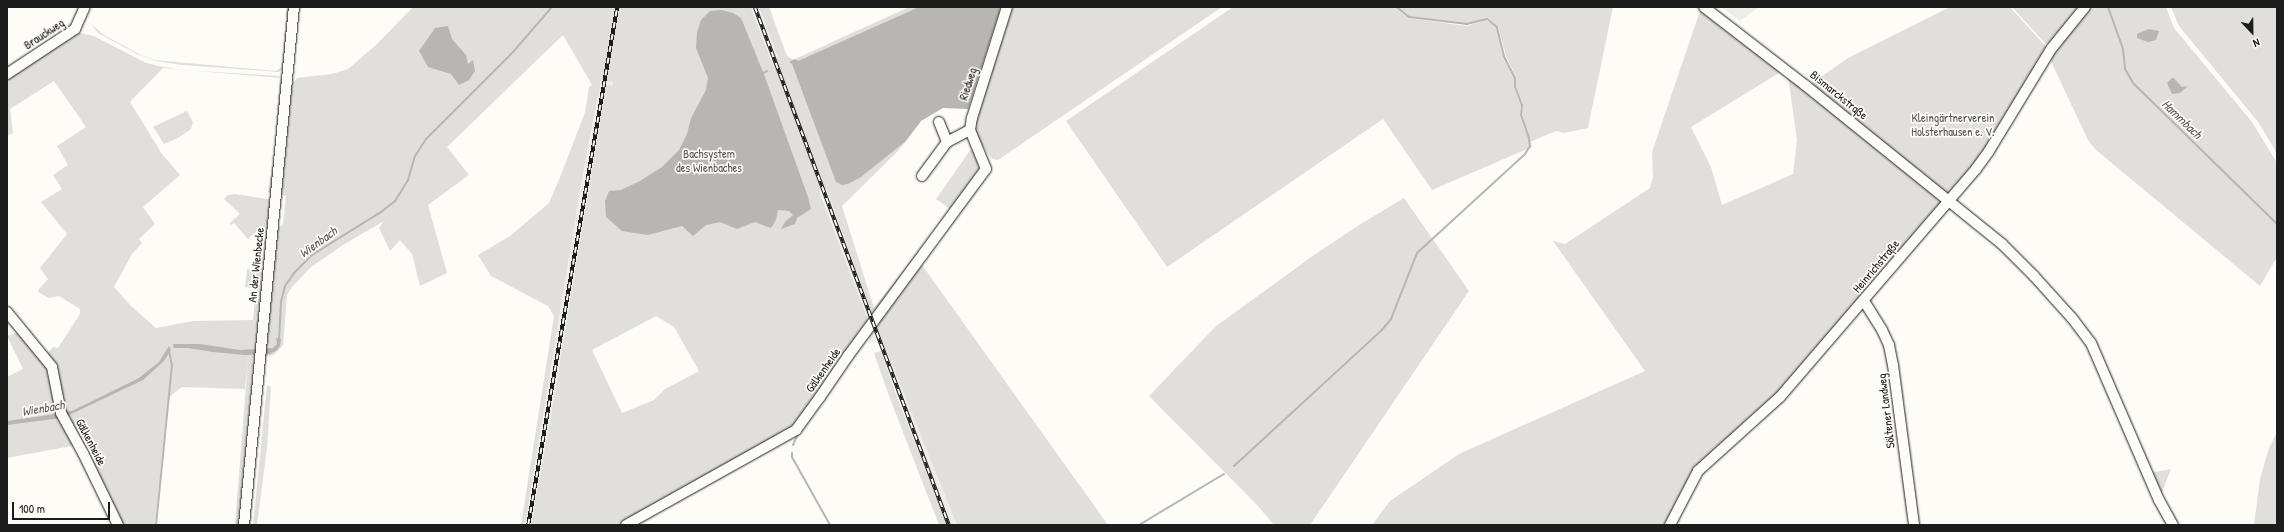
<!DOCTYPE html>
<meta charset="utf-8">
<style>
body{margin:0}
#map{position:relative;width:2284px;height:532px;overflow:hidden;background:#fdfcf7;font-family:"Patrick Hand",sans-serif}
div>[style]{position:absolute}
[style*='--x']{left:calc(var(--x)*1px);top:calc(var(--y)*1px);width:calc(var(--w)*1px);rotate:calc(var(--a)*1deg)}
.built>*{inset:0;background:#eeede9}
.green>*{inset:0;background:#e0dfdb}
.water>*{inset:0;background:#b7b6b2}
.stream>*{height:2px;margin:-1px;padding:0 1px;transform-origin:1px;border-radius:1px;background:#b7b6b2}
.roads{filter:drop-shadow(0 0 1px #1c1c1c) drop-shadow(0 0 1px #1c1c1c)}
.minor>*{height:10px;margin:-5px;padding:0 5px;transform-origin:5px;border-radius:5px;background:#fdfcf7}
.rail>*{height:3.5px;margin-top:-1.75px;transform-origin:0;background:repeating-linear-gradient(90deg,#fdfcf7 0 6px,#1c1c1c 0 12px);box-sizing:border-box;border-block:1px solid #1c1c1c}
span{translate:-50% -50%;white-space:nowrap;text-align:center;line-height:1.15;-webkit-text-stroke:3.5px #fdfcf7;paint-order:stroke}
.street-label{font-size:12px;color:#1c1c1c}
.park-label{font-size:12px;color:#575655}
.water-label{font-size:13px;color:#5a5a58;font-style:italic}
.frame{position:absolute;inset:0;border:8px solid #1c1c1c;pointer-events:none}
.north{position:absolute;left:2232px;top:12px;width:40px;height:40px;-webkit-text-stroke:3px #fdfcf7;paint-order:stroke;rotate:158deg;font-size:11px;font-weight:700;line-height:16px;text-align:center;color:#1c1c1c}
.north::after{content:'';display:block;margin:auto;width:14px;height:18px;background:#1c1c1c;clip-path:polygon(50% 0,100% 100%,50% 72%,0 100%)}
.scale{position:absolute;left:12px;top:502px;width:98px;height:18px;box-sizing:border-box;border:2px solid #1c1c1c;border-top:0;padding-left:5px;font-size:12px;line-height:14px;white-space:nowrap;color:#1c1c1c;-webkit-text-stroke:3px #fdfcf7;paint-order:stroke}
</style>
<div id="map">
<div class="built">
<i style="clip-path:polygon(752px 7px,759px 7px,873px 317px,957px 525px,947px 525px,877px 340px,870px 342px,867px 335px,872px 330px)"></i>
<i style="clip-path:polygon(1721px 7px,1759px 7px,1740px 21px)"></i>
<i style="clip-path:polygon(601px 74px,613px 76px,612px 86px,606px 85px,552px 409px,531px 525px,525px 525px,580px 190px,595px 116px)"></i>
</div>
<div class="green">
<i style="clip-path:polygon(287px 7px,290px 7px,283px 70px,279px 72px,182px 65px,155px 61px,137px 54px,98px 33px,91px 24px,104px 35px,141px 55px,154px 60px,276px 71px,282px 67px)"></i>
<i style="clip-path:polygon(evenodd,413px 7px,751px 7px,771px 60px,778px 58px,759px 7px,769px 7px,787px 56px,796px 61px,795px 59px,909px 7px,919px 7px,799px 61px,943px 105px,913px 126px,899px 146px,906px 141px,898px 151px,842px 206px,874px 308px,926px 242px,873px 317px,826px 188px,819px 190px,869px 322px,794px 429px,620px 525px,531px 525px,552px 409px,606px 85px,612px 86px,613px 82px,601px 80px,580px 190px,525px 525px,521px 525px,554px 316px,548px 306px,491px 276px,478px 255px,510px 236px,549px 203px,561px 175px,585px 112px,589px 87px,592px 85px,563px 35px,447px 147px,469px 175px,428px 205px,447px 273px,420px 286px,412px 254px,400px 240px,390px 251px,379px 228px,384px 221px,343px 245px,311px 267px,292px 287px,287px 295px,283px 345px,274px 355px,255px 358px,241px 525px,235px 525px,248px 360px,245px 389px,182px 387px,168px 398px,155px 525px,121px 525px,82px 444px,7px 458px,7px 377px,23px 369px,7px 336px,19px 332px,47px 354px,53px 347px,58px 348px,80px 314px,80px 309px,59px 296px,49px 298px,38px 292px,39px 289px,48px 279px,40px 268px,67px 234px,41px 202px,62px 189px,53px 175px,68px 165px,57px 146px,86px 127px,54px 81px,10px 109px,13px 133px,7px 136px,7px 78px,76px 32px,94px 36px,146px 63px,159px 66px,183px 70px,278px 76px,280px 78px,282px 81px,273px 190px,268px 193px,274px 157px,280px 78px,163px 68px,130px 102px,162px 154px,180px 175px,143px 207px,155px 224px,139px 239px,142px 243px,132px 254px,114px 287px,131px 306px,156px 328px,193px 321px,253px 320px,256px 289px,245px 287px,247px 269px,258px 270px,262px 227px,248px 239px,234px 223px,231px 225px,230px 223px,240px 214px,224px 199px,228px 195px,235px 194px,267px 199px,270px 202px,278px 229px,283px 224px,286px 196px,282px 194px,280px 197px,292px 81px,293px 84px,297px 78px,332px 74px,348px 69px,376px 45px,413px 7px,656px 316px,674px 327px,699px 371px,665px 389px,654px 400px,622px 413px,592px 350px,656px 316px)"></i>
<i style="clip-path:polygon(1013px 7px,1222px 7px,998px 160px,992px 159px,975px 135px,976px 121px)"></i>
<i style="clip-path:polygon(1233px 7px,1394px 7px,1408px 18px,1467px 26px,1486px 20px,1496px 27px,1503px 56px,1515px 77px,1514px 87px,1521px 104px,1520px 115px,1532px 147px,1432px 190px,1383px 119px,1167px 267px,1066px 121px)"></i>
<i style="clip-path:polygon(1397px 7px,1613px 7px,1588px 128px,1564px 133px,1556px 131px,1530px 142px,1522px 115px,1523px 104px,1516px 87px,1516px 77px,1506px 56px,1498px 27px,1487px 18px,1468px 24px,1410px 17px)"></i>
<i style="clip-path:polygon(1950px 7px,2010px 7px,2048px 49px,1999px 132px,1945px 201px,1778px 393px,1695px 472px,1667px 525px,1372px 525px,1390px 501px,1459px 454px,1645px 371px,1553px 241px,1565px 244px,1650px 188px,1653px 177px,1652px 152px,1701px 8px,1782px 71px,1691px 127px,1711px 167px,1722px 205px,1793px 174px,1797px 140px,1788px 76px,1805px 88px,1848px 58px)"></i>
<i style="clip-path:polygon(2012px 7px,2166px 7px,2174px 28px,2252px 122px,2277px 163px,2277px 257px,2260px 286px,2096px 150px,2088px 140px,2048px 55px,2053px 48px,2047px 42px,2046px 44px)"></i>
<i style="clip-path:polygon(2171px 7px,2277px 7px,2277px 154px,2259px 123px,2179px 26px)"></i>
<i style="clip-path:polygon(187px 111px,193px 122px,191px 129px,178px 138px,164px 144px,153px 127px)"></i>
<i style="clip-path:polygon(971px 149px,979px 161px,979px 169px,950px 209px,936px 199px)"></i>
<i style="clip-path:polygon(1404px 198px,1469px 291px,1310px 525px,1274px 525px,1258px 506px,1149px 396px,1215px 327px,1314px 255px,1359px 225px)"></i>
<i style="clip-path:polygon(922px 265px,1108px 525px,957px 525px,876px 325px)"></i>
<i style="clip-path:polygon(881px 351px,896px 394px,947px 525px,939px 525px,889px 396px,874px 353px)"></i>
<i style="clip-path:polygon(264px 364px,250px 525px,248px 525px)"></i>
<i style="clip-path:polygon(267px 385px,271px 387px,267px 448px,257px 525px,253px 525px)"></i>
<i style="clip-path:polygon(2277px 432px,2277px 525px,2254px 525px,2260px 479px,2269px 448px)"></i>
<i style="clip-path:polygon(2171px 469px,2161px 495px,2179px 525px,2175px 525px,2164px 506px,2150px 473px)"></i>
</div>
<div class="water">
<i style="clip-path:polygon(919px 7px,999px 7px,1000px 10px,968px 109px,943px 108px,921px 121px,906px 141px,861px 177px,848px 184px,842px 185px,836px 182px,792px 64px,789px 62px,795px 59px,798px 61px)"></i>
<i style="clip-path:polygon(721px 10px,733px 13px,741px 18px,765px 77px,808px 197px,811px 209px,797px 218px,795px 224px,781px 229px,785px 222px,793px 215px,789px 211px,778px 210px,776px 220px,771px 228px,755px 222px,737px 229px,720px 222px,706px 225px,693px 236px,682px 226px,648px 235px,622px 231px,606px 217px,605px 201px,609px 191px,621px 190px,640px 181px,662px 167px,679px 150px,687px 134px,691px 118px,706px 90px,708px 78px,696px 48px,697px 32px,701px 20px,710px 11px)"></i>
<i style="clip-path:polygon(448px 26px,452px 39px,466px 55px,468px 64px,473px 60px,475px 71px,469px 80px,459px 85px,451px 74px,428px 67px,419px 51px,435px 28px)"></i>
<i style="clip-path:polygon(2149px 29px,2159px 31px,2156px 40px,2148px 42px,2137px 38px,2137px 34px)"></i>
<i style="clip-path:polygon(2173px 77px,2182px 87px,2188px 86px,2180px 93px,2172px 94px,2167px 83px)"></i>
<i style="clip-path:polygon(276px 338px,281px 339px,280px 346px,277px 350px,270px 354px,245px 355px,213px 352px,188px 348px,174px 348px,173px 344px,200px 344px,240px 350px,273px 348px,277px 344px)"></i>
<i style="clip-path:polygon(169px 346px,171px 350px,164px 361px,143px 380px,65px 417px,64px 412px,72px 411px,139px 378px,159px 362px)"></i>
<i style="clip-path:polygon(56px 414px,59px 414px,61px 418px,7px 425px,7px 421px)"></i>
</div>
<div class="stream">
<i style="--x:2108;--y:7;--w:45;--a:70.3"></i>
<i style="--x:2123;--y:49;--w:20;--a:84"></i>
<i style="--x:2125;--y:69;--w:16;--a:60"></i>
<i style="--x:2133;--y:83;--w:202;--a:44.4"></i>
<i style="--x:762;--y:74;--w:6;--a:-31"></i>
<i style="--x:279;--y:340;--w:38;--a:-87"></i>
<i style="--x:281;--y:302;--w:16;--a:-76"></i>
<i style="--x:285;--y:286;--w:16;--a:-55"></i>
<i style="--x:294;--y:273;--w:25;--a:-45"></i>
<i style="--x:312;--y:255;--w:81;--a:-31.9"></i>
<i style="--x:381;--y:212;--w:18;--a:-38"></i>
<i style="--x:395;--y:201;--w:25;--a:-58"></i>
<i style="--x:408;--y:180;--w:25;--a:-74"></i>
<i style="--x:415;--y:156;--w:20;--a:-57"></i>
<i style="--x:426;--y:139;--w:123;--a:-45"></i>
<i style="--x:513;--y:52;--w:60;--a:-49.1"></i>
<i style="--x:793;--y:445;--w:12;--a:-66"></i>
<i style="--x:792;--y:453;--w:4;--a:90"></i>
<i style="--x:792;--y:457;--w:78;--a:60.8"></i>
<i style="--x:1234;--y:466;--w:200;--a:-42.6"></i>
<i style="--x:1381;--y:331;--w:16;--a:-50"></i>
<i style="--x:1391;--y:319;--w:71;--a:-68.5"></i>
<i style="--x:1417;--y:253;--w:147;--a:-42.5"></i>
<i style="--x:1525;--y:154;--w:9;--a:-58"></i>
<i style="--x:1530;--y:146;--w:8;--a:-97"></i>
<i style="--x:1529;--y:138;--w:24;--a:-109"></i>
<i style="--x:1521;--y:115;--w:10;--a:-84"></i>
<i style="--x:1522;--y:105;--w:19;--a:-111"></i>
<i style="--x:1515;--y:87;--w:9;--a:-90"></i>
<i style="--x:1515;--y:78;--w:25;--a:-117"></i>
<i style="--x:1504;--y:56;--w:30;--a:-104"></i>
<i style="--x:1497;--y:27;--w:13;--a:-141"></i>
<i style="--x:1487;--y:19;--w:21;--a:166"></i>
<i style="--x:1467;--y:24;--w:58;--a:-173.1"></i>
<i style="--x:1409;--y:17;--w:16;--a:-142"></i>
<i style="--x:156;--y:525;--w:160;--a:-84.3"></i>
<i style="--x:172;--y:366;--w:16;--a:-101"></i>
<i style="--x:1139;--y:525;--w:99;--a:-31"></i>
</div>
<div class="roads">
<div class="minor">
<i style="--x:1704;--y:7;--w:128;--a:37.7"></i>
<i style="--x:1805;--y:85;--w:253;--a:38.9"></i>
<i style="--x:2002;--y:244;--w:45;--a:45"></i>
<i style="--x:2034;--y:276;--w:57;--a:47.9"></i>
<i style="--x:2072;--y:318;--w:31;--a:53"></i>
<i style="--x:2091;--y:343;--w:171;--a:66.6"></i>
<i style="--x:2159;--y:500;--w:29;--a:61"></i>
<i style="--x:7;--y:74;--w:82;--a:-33.5"></i>
<i style="--x:75;--y:29;--w:24;--a:-66"></i>
<i style="--x:939;--y:122;--w:22;--a:68"></i>
<i style="--x:922;--y:176;--w:42;--a:-53.7"></i>
<i style="--x:947;--y:142;--w:26;--a:-28"></i>
<i style="--x:1864;--y:301;--w:34;--a:58"></i>
<i style="--x:1882;--y:330;--w:17;--a:65"></i>
<i style="--x:1889;--y:345;--w:20;--a:79"></i>
<i style="--x:1893;--y:365;--w:161;--a:82.5"></i>
<i style="--x:7;--y:312;--w:71;--a:50.7"></i>
<i style="--x:52;--y:367;--w:47;--a:78.9"></i>
<i style="--x:61;--y:413;--w:46;--a:61.2"></i>
<i style="--x:83;--y:453;--w:80;--a:64.1"></i>
<i style="--x:244;--y:525;--w:520;--a:-84.49"></i>
<i style="--x:626;--y:525;--w:195;--a:-29.2"></i>
<i style="--x:796;--y:430;--w:41;--a:-54"></i>
<i style="--x:820;--y:397;--w:50;--a:-55.7"></i>
<i style="--x:848;--y:356;--w:232;--a:-53.6"></i>
<i style="--x:986;--y:169;--w:42;--a:-112.3"></i>
<i style="--x:970;--y:130;--w:12;--a:-81"></i>
<i style="--x:972;--y:118;--w:116;--a:-72.5"></i>
<i style="--x:1670;--y:525;--w:61;--a:-62.6"></i>
<i style="--x:1698;--y:471;--w:110;--a:-42.1"></i>
<i style="--x:1780;--y:397;--w:301;--a:-49.3"></i>
<i style="--x:1976;--y:169;--w:22;--a:-54"></i>
<i style="--x:1989;--y:151;--w:119;--a:-58.7"></i>
<i style="--x:2051;--y:49;--w:54;--a:-51"></i>
</div>
</div>
<div class="rail">
<i style="--x:755;--y:7;--w:553;--a:69.47"></i>
<i style="--x:528;--y:525;--w:526;--a:-80.25"></i>
</div>
<div class="street-label">
<span style="left:44px;top:34px;rotate:-33deg">Brauckweg</span>
<span style="left:968px;top:84px;rotate:-72deg">Riedweg</span>
<span style="left:1839px;top:95px;rotate:39deg">Bismarckstraße</span>
<span style="left:256px;top:265px;rotate:-84deg">An der Wienbecke</span>
<span style="left:1876px;top:266px;rotate:-50deg">Heinrichstraße</span>
<span style="left:823px;top:370px;rotate:-55deg">Gälkenheide</span>
<span style="left:1886px;top:411px;rotate:-97deg">Söltener Landweg</span>
<span style="left:91px;top:442px;rotate:62deg">Gälkenheide</span>
</div>
<div class="park-label">
<span style="left:1953px;top:125px">Kleingärtnerverein<br>Holsterhausen e. V.</span>
<span style="left:709px;top:161px">Bachsystem<br>des Wienbaches</span>
</div>
<div class="water-label">
<span style="left:2182px;top:119px;rotate:44deg">Hammbach</span>
<span style="left:318px;top:242px;rotate:-36deg">Wienbach</span>
<span style="left:43px;top:408px;rotate:-10deg">Wienbach</span>
</div>
<div class="frame"></div>
<div class="north">N</div>
<div class="scale">100 m</div>
</div>
